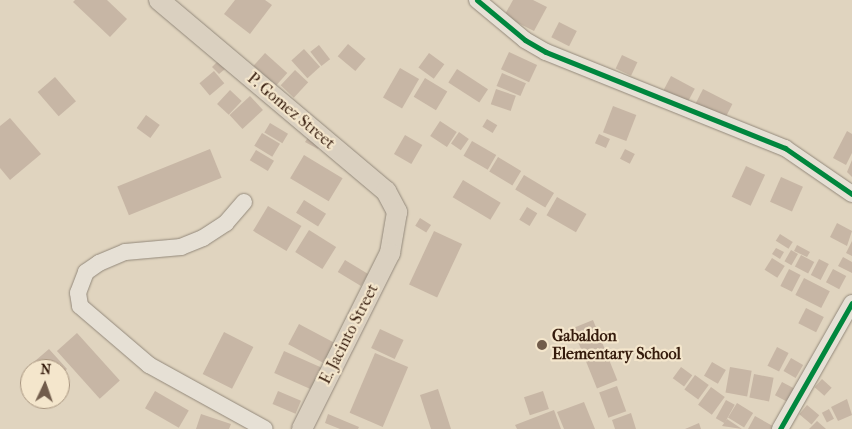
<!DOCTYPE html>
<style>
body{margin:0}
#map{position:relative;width:852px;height:429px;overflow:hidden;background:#e0d4bf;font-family:"IM FELL French Canon",serif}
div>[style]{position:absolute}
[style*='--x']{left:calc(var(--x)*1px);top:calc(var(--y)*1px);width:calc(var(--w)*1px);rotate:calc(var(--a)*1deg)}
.building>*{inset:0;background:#c7b6a5;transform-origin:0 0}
.roads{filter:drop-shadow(0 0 1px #93897b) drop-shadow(0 0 1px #93897b)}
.minor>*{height:16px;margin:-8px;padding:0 8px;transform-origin:8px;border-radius:8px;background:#e6e0d5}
.major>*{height:20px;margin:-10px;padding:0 10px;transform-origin:10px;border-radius:10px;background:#dad0c0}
.cycleway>*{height:5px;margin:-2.5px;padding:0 2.5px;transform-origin:2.5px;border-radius:2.5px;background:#00873e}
.dots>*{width:14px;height:14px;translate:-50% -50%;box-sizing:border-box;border:2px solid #f4e6cc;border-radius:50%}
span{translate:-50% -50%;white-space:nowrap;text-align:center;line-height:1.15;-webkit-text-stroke:4.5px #f4e6cc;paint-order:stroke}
.street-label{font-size:16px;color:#351b0c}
.poi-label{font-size:16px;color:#351b0c;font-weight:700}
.left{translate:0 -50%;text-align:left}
.north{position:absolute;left:20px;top:359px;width:50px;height:50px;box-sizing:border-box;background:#f4e6cc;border:1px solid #a8957f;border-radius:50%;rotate:3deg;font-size:14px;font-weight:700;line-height:20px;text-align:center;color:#351b0c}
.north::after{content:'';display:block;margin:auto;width:18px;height:22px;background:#715c4b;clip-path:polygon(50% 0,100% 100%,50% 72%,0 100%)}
</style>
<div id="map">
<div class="building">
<i style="clip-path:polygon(75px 0,107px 0,127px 19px,110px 37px,73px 2px)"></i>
<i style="clip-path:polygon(235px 0,265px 0,272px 5px,250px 34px,224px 14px)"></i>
<i style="clip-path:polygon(513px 0,533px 0,547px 7px,534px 31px,504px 16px)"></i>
<i style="left:559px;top:22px;width:20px;height:17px;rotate:27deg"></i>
<i style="left:348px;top:44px;width:23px;height:16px;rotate:40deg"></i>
<i style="left:319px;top:45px;width:18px;height:11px;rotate:52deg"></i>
<i style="left:304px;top:49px;width:24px;height:17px;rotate:48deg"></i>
<i style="left:509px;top:52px;width:31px;height:19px;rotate:25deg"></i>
<i style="left:265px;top:53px;width:30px;height:17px;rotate:42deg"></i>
<i style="left:429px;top:53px;width:19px;height:18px;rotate:36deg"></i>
<i style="left:622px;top:55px;width:17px;height:15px;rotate:25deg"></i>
<i style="clip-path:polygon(218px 61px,225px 69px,219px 74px,212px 67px)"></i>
<i style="left:400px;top:68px;width:22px;height:34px;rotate:30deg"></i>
<i style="left:457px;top:69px;width:37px;height:16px;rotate:33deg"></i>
<i style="left:295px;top:70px;width:18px;height:21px;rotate:43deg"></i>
<i style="left:214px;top:71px;width:16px;height:19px;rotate:50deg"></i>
<i style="left:502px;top:73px;width:26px;height:14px;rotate:23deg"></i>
<i style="left:671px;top:76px;width:27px;height:16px;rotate:28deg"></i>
<i style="left:55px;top:77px;width:32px;height:23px;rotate:49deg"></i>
<i style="left:425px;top:78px;width:26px;height:22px;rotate:31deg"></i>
<i style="left:496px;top:89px;width:21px;height:16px;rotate:19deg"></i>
<i style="left:703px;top:89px;width:33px;height:19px;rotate:27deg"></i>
<i style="left:230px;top:90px;width:16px;height:19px;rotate:43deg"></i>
<i style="left:250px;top:96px;width:19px;height:28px;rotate:47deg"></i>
<i style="left:613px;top:106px;width:25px;height:28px;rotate:21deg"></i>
<i style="left:146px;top:115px;width:17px;height:16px;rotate:36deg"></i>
<i style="clip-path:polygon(10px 118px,41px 154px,10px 180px,0 168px,0 126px)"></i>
<i style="left:487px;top:119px;width:12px;height:9px;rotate:31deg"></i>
<i style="left:440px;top:121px;width:20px;height:18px;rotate:33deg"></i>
<i style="left:270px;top:123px;width:21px;height:11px;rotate:31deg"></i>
<i style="clip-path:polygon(847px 131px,852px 134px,852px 153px,846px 165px,833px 158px)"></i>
<i style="left:459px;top:132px;width:12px;height:14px;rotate:35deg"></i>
<i style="left:262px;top:133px;width:21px;height:15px;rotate:31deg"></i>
<i style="left:599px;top:134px;width:12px;height:10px;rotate:24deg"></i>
<i style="left:405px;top:135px;width:20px;height:22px;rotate:30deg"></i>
<i style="clip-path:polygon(309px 136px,321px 144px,318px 149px,305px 142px)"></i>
<i style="left:472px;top:141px;width:28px;height:17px;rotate:30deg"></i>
<i style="left:210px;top:149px;width:31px;height:100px;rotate:68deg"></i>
<i style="left:625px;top:149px;width:11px;height:11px;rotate:27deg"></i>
<i style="left:256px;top:150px;width:21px;height:12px;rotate:31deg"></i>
<i style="left:304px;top:155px;width:45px;height:27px;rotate:31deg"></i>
<i style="left:498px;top:157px;width:27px;height:17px;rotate:31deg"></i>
<i style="clip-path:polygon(852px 160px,852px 177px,847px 172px)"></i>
<i style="left:746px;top:166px;width:21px;height:34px;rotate:25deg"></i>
<i style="left:524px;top:175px;width:35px;height:17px;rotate:31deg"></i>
<i style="left:781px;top:177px;width:24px;height:27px;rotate:24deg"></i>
<i style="left:463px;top:180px;width:44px;height:20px;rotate:31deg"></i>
<i style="left:557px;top:197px;width:34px;height:21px;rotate:30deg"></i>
<i style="left:304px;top:200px;width:26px;height:15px;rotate:32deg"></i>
<i style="left:268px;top:206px;width:39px;height:29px;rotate:31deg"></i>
<i style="left:527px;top:207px;width:12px;height:15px;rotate:31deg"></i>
<i style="left:420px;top:218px;width:13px;height:9px;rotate:32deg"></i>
<i style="clip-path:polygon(837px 223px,852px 231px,847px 246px,830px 237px)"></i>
<i style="left:309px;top:230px;width:32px;height:26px;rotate:32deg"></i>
<i style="left:434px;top:231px;width:31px;height:59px;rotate:25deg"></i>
<i style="left:780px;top:234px;width:15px;height:8px;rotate:32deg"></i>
<i style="clip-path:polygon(852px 241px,852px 256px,846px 253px)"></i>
<i style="clip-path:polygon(797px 245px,810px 252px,807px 257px,794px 251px)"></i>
<i style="clip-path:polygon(776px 248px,784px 252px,780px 259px,772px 254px)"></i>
<i style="left:791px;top:250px;width:8px;height:13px;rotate:30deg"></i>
<i style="left:801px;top:255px;width:15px;height:13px;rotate:28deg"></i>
<i style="clip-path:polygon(843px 257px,852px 262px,852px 273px,838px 266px)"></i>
<i style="left:772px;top:258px;width:15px;height:14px;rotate:32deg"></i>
<i style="left:819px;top:259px;width:11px;height:18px;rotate:27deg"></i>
<i style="left:345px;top:260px;width:27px;height:14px;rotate:31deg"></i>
<i style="left:789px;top:269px;width:13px;height:19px;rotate:27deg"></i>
<i style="left:833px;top:269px;width:15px;height:15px;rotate:28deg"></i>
<i style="left:804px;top:278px;width:29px;height:19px;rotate:27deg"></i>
<i style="left:806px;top:308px;width:20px;height:17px;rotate:27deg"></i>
<i style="left:593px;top:320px;width:65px;height:22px;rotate:68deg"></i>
<i style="left:299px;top:324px;width:40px;height:23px;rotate:28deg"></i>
<i style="left:380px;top:329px;width:26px;height:21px;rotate:25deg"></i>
<i style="left:224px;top:332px;width:33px;height:47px;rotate:27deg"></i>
<i style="left:77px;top:333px;width:64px;height:27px;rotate:48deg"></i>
<i style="left:777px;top:347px;width:13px;height:21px;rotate:27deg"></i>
<i style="clip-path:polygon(49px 349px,67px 369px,60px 376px,60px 369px,42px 369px,35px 361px)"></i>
<i style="left:284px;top:351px;width:42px;height:24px;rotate:24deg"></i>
<i style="left:375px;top:353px;width:36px;height:65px;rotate:23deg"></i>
<i style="left:791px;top:358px;width:14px;height:15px;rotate:30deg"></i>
<i style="left:712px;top:362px;width:16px;height:16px;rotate:30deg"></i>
<i style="left:681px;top:367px;width:14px;height:14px;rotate:36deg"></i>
<i style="left:730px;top:367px;width:22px;height:26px;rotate:10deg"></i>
<i style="left:754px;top:374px;width:20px;height:24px;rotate:11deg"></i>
<i style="left:695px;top:375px;width:17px;height:18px;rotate:36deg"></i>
<i style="left:822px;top:379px;width:13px;height:11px;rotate:42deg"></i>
<i style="left:782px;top:382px;width:15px;height:15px;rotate:28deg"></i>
<i style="left:617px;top:386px;width:27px;height:19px;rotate:70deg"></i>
<i style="left:711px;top:387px;width:17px;height:22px;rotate:36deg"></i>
<i style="clip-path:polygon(438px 389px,451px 429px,431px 429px,420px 395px)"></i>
<i style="left:155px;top:391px;width:39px;height:20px;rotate:30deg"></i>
<i style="left:278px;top:391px;width:25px;height:14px;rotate:23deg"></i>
<i style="left:543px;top:391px;width:19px;height:20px;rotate:72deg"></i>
<i style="clip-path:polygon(847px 399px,852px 415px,838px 421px,831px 407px)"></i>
<i style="left:726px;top:400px;width:10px;height:21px;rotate:29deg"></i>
<i style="clip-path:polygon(584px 402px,595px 429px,564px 429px,557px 412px)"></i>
<i style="left:737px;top:403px;width:19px;height:17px;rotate:32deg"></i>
<i style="left:807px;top:405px;width:16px;height:12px;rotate:40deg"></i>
<i style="left:829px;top:409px;width:11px;height:8px;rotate:63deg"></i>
<i style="clip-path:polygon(554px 410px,561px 429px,517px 429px,515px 425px)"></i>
<i style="clip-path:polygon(631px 413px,636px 429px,615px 429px,612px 420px)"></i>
<i style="clip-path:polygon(201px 414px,231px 424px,229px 429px,196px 429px)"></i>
<i style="clip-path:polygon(328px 414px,359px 427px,358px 429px,340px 429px,325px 423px)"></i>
<i style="clip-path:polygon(755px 416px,778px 429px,748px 429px)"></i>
<i style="clip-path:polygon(727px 419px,742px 429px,722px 426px)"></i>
<i style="clip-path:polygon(817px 421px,826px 429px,809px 429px)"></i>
<i style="clip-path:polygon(699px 423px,701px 429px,685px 429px)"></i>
</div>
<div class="roads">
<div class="minor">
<i style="--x:477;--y:0;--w:62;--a:39.8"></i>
<i style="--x:525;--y:40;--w:24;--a:30"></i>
<i style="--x:546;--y:52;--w:258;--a:21.9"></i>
<i style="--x:785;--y:148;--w:81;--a:34.5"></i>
<i style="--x:244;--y:202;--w:28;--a:131"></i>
<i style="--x:226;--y:223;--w:27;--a:147"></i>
<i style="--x:203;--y:238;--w:24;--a:158"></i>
<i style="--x:181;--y:247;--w:56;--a:174.9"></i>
<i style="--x:125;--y:252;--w:28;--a:157"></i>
<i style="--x:99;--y:263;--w:16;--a:145"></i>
<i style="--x:86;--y:272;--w:22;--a:111"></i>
<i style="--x:78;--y:293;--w:13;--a:81"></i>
<i style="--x:80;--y:306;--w:91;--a:40.5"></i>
<i style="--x:149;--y:365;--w:132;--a:28.9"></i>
<i style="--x:780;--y:429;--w:145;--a:-60.3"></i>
</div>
<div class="major">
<i style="--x:159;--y:0;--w:297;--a:40.1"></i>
<i style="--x:386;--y:191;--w:24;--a:62"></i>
<i style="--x:397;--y:212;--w:42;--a:99.7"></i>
<i style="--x:390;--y:253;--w:197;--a:116.6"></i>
</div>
</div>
<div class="cycleway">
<i style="--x:477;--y:0;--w:62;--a:39.8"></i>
<i style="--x:525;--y:40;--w:24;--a:30"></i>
<i style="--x:546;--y:52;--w:258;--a:21.9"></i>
<i style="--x:785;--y:148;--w:81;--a:34.5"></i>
<i style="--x:780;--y:429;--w:145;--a:-60.3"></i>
</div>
<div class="dots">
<i style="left:542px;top:345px;background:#715c4b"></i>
</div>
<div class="street-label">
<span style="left:291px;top:111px;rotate:40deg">P. Gomez Street</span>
<span style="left:349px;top:334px;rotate:-63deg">E. Jacinto Street</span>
</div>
<div class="poi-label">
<span class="left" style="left:552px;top:345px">Gabaldon<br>Elementary School</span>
</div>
<div class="north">N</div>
</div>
